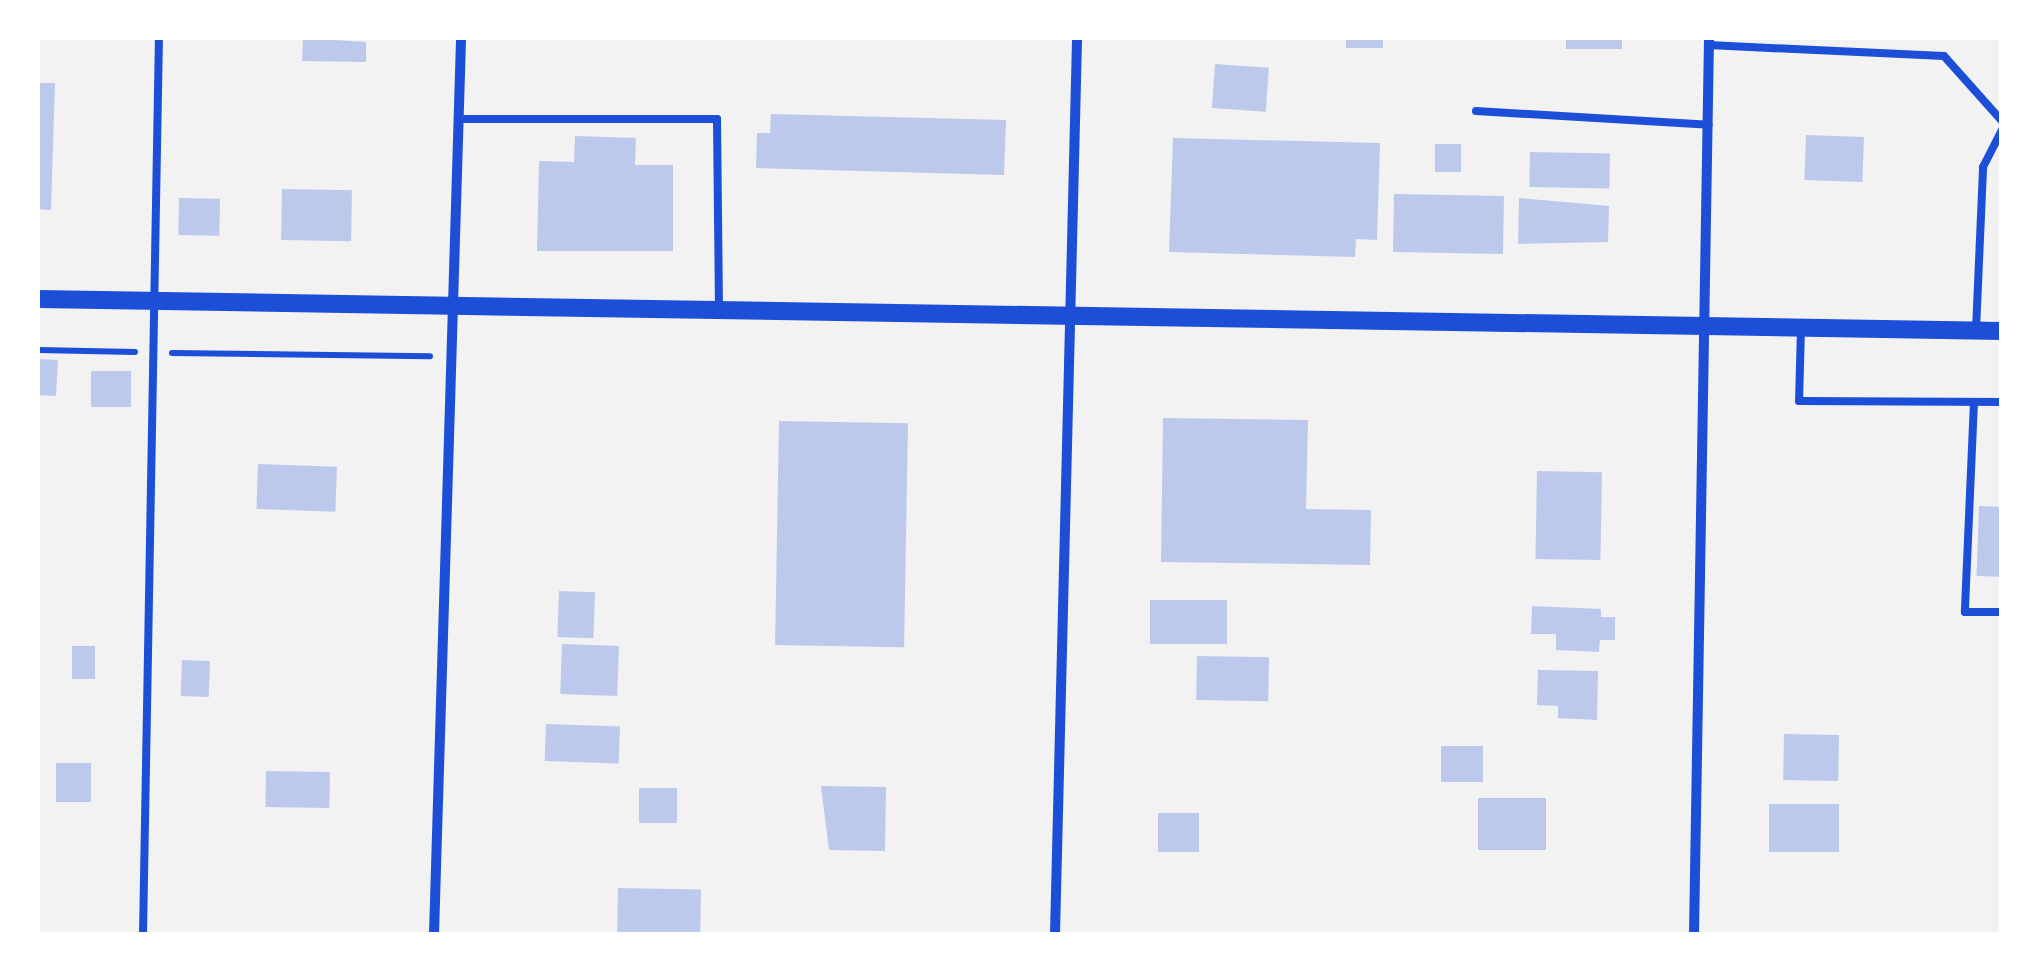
<!DOCTYPE html>
<style>
body{margin:0}
#map{position:relative;width:2039px;height:972px;overflow:hidden;background:#f2f2f2;font-family:"Exo 2",sans-serif}
div>[style]{position:absolute}
[style*='--x']{left:calc(var(--x)*1px);top:calc(var(--y)*1px);width:calc(var(--w)*1px);rotate:calc(var(--a)*1deg)}
.building>*{inset:0;background:#bdc9ec;transform-origin:0 0}
.path>*{height:6px;margin:-3px;padding:0 3px;transform-origin:3px;border-radius:3px;background:#1d4ed8}
.service>*{height:8px;margin:-4px;padding:0 4px;transform-origin:4px;border-radius:4px;background:#1d4ed8}
.minor>*{height:10px;margin:-5px;padding:0 5px;transform-origin:5px;border-radius:5px;background:#1d4ed8}
.tertiary>*{height:18px;margin:-9px;padding:0 9px;transform-origin:9px;border-radius:9px;background:#1d4ed8}
span{translate:-50% -50%;white-space:nowrap;text-align:center;line-height:1.15;-webkit-text-stroke:10px #fff;paint-order:stroke}
.frame{position:absolute;inset:0;border:40px solid #fff;pointer-events:none}
</style>
<div id="map">
<div class="building">
<i style="clip-path:polygon(303px 38px,366px 42px,366px 62px,302px 61px)"></i>
<i style="left:1346px;top:38px;width:37px;height:10px"></i>
<i style="left:1566px;top:38px;width:56px;height:11px"></i>
<i style="left:1215px;top:64px;width:54px;height:44px;rotate:4deg"></i>
<i style="clip-path:polygon(38px 83px,55px 83px,51px 210px,38px 209px)"></i>
<i style="clip-path:polygon(771px 114px,1006px 120px,1004px 175px,756px 168px,757px 133px,770px 133px)"></i>
<i style="left:1806px;top:135px;width:58px;height:45px;rotate:2deg"></i>
<i style="clip-path:polygon(575px 136px,636px 138px,635px 165px,673px 165px,673px 251px,537px 251px,539px 161px,574px 162px)"></i>
<i style="clip-path:polygon(1173px 138px,1380px 143px,1377px 240px,1356px 239px,1355px 257px,1169px 252px)"></i>
<i style="left:1435px;top:144px;width:26px;height:28px"></i>
<i style="left:1530px;top:152px;width:80px;height:35px;rotate:1deg"></i>
<i style="left:282px;top:189px;width:70px;height:51px;rotate:1deg"></i>
<i style="left:1394px;top:194px;width:110px;height:58px;rotate:1deg"></i>
<i style="left:179px;top:198px;width:41px;height:37px;rotate:1deg"></i>
<i style="clip-path:polygon(1519px 198px,1609px 206px,1608px 242px,1518px 244px)"></i>
<i style="left:38px;top:359px;width:20px;height:36px;rotate:3deg"></i>
<i style="left:91px;top:371px;width:40px;height:36px"></i>
<i style="clip-path:polygon(1163px 418px,1308px 420px,1306px 509px,1371px 510px,1370px 565px,1161px 562px)"></i>
<i style="left:779px;top:421px;width:129px;height:224px;rotate:1deg"></i>
<i style="left:258px;top:464px;width:79px;height:45px;rotate:2deg"></i>
<i style="left:1537px;top:471px;width:65px;height:88px;rotate:1deg"></i>
<i style="left:1979px;top:506px;width:23px;height:70px;rotate:2deg"></i>
<i style="left:559px;top:591px;width:36px;height:46px;rotate:2deg"></i>
<i style="left:1150px;top:600px;width:77px;height:44px"></i>
<i style="clip-path:polygon(1532px 606px,1601px 609px,1601px 617px,1615px 617px,1615px 640px,1600px 640px,1599px 652px,1556px 650px,1556px 634px,1531px 634px)"></i>
<i style="left:562px;top:644px;width:57px;height:50px;rotate:2deg"></i>
<i style="left:72px;top:646px;width:23px;height:33px"></i>
<i style="left:1197px;top:656px;width:72px;height:44px;rotate:1deg"></i>
<i style="left:182px;top:660px;width:28px;height:36px;rotate:2deg"></i>
<i style="clip-path:polygon(1538px 670px,1598px 671px,1597px 720px,1558px 718px,1558px 706px,1537px 705px)"></i>
<i style="left:546px;top:724px;width:74px;height:37px;rotate:2deg"></i>
<i style="left:1784px;top:734px;width:55px;height:46px;rotate:1deg"></i>
<i style="left:1441px;top:746px;width:42px;height:36px"></i>
<i style="left:56px;top:763px;width:35px;height:39px"></i>
<i style="left:266px;top:771px;width:64px;height:36px;rotate:1deg"></i>
<i style="clip-path:polygon(821px 786px,886px 787px,885px 851px,829px 850px)"></i>
<i style="left:639px;top:788px;width:38px;height:35px"></i>
<i style="left:1546px;top:798px;width:52px;height:68px;rotate:90deg"></i>
<i style="left:1769px;top:804px;width:70px;height:48px"></i>
<i style="left:1158px;top:813px;width:41px;height:39px"></i>
<i style="left:618px;top:888px;width:83px;height:46px;rotate:1deg"></i>
</div>
<div class="path">
<i style="--x:38;--y:350;--w:97;--a:1.2"></i>
<i style="--x:172;--y:353;--w:258;--a:0.7"></i>
</div>
<div class="service">
<i style="--x:1708;--y:45;--w:236;--a:2.7"></i>
<i style="--x:1944;--y:56;--w:87;--a:48.3"></i>
<i style="--x:1476;--y:111;--w:233;--a:3.4"></i>
<i style="--x:460;--y:119;--w:257;--a:0"></i>
<i style="--x:717;--y:119;--w:189;--a:89.4"></i>
<i style="--x:1801;--y:327;--w:74;--a:91.5"></i>
<i style="--x:1799;--y:401;--w:203;--a:0.3"></i>
<i style="--x:1976;--y:330;--w:163;--a:-87.5"></i>
<i style="--x:1983;--y:167;--w:42;--a:-62.8"></i>
<i style="--x:1974;--y:402;--w:210;--a:92.5"></i>
<i style="--x:1965;--y:612;--w:37;--a:0"></i>
<i style="--x:143;--y:934;--w:896;--a:-88.98"></i>
</div>
<div class="minor">
<i style="--x:434;--y:934;--w:896;--a:-88.27"></i>
<i style="--x:1055;--y:934;--w:896;--a:-88.59"></i>
<i style="--x:1694;--y:934;--w:896;--a:-89.04"></i>
</div>
<div class="tertiary">
<i style="--x:38;--y:299;--w:1964;--a:0.93"></i>
</div>
<div class="frame"></div>
</div>
